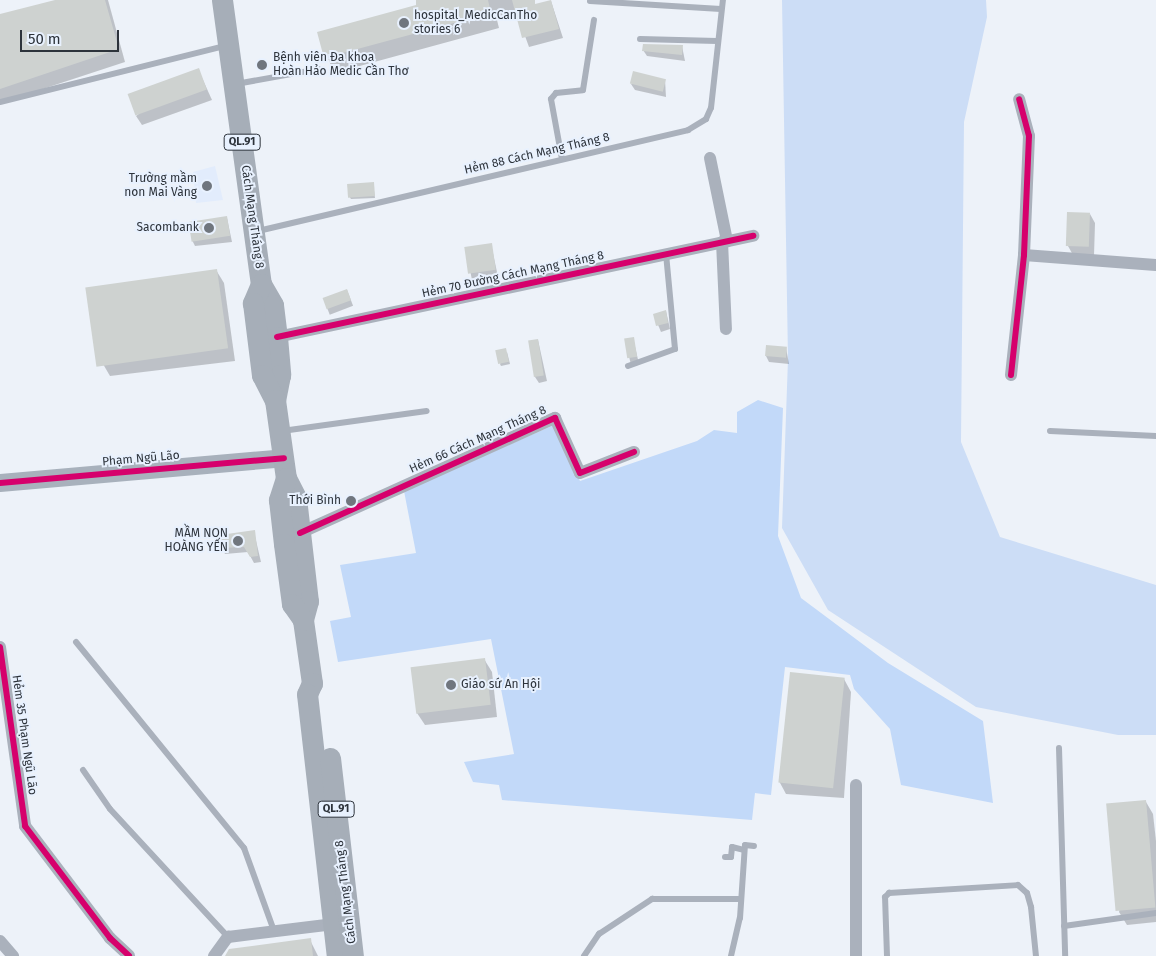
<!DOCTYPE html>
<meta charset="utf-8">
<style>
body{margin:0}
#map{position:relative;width:1156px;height:956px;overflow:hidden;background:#edf2f9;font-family:"Fira Sans",sans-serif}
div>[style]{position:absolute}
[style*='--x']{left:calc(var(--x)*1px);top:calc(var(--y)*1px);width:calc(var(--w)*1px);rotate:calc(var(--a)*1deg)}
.built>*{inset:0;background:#e2ecfc}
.green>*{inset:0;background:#c2d9f9}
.water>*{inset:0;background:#ccddf6}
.shadow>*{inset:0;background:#0003;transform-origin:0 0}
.building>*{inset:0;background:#ced2d0;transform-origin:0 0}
.lane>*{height:6px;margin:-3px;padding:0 3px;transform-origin:3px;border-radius:3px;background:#aab1bc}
.street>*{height:12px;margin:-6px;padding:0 6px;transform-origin:6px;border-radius:6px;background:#aab1bc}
.secondary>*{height:18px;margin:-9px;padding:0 9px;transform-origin:9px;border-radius:9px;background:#a8b1bc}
.highway>*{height:21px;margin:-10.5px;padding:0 10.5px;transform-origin:10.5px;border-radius:10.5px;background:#a6aeb8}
.cycleway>*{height:6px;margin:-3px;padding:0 3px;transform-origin:3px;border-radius:3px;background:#d6006c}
.dots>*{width:14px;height:14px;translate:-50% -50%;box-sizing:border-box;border:2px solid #e8f1fe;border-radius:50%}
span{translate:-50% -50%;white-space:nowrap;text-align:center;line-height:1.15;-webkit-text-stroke:4px #e8f1fe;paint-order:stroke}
.shield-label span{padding:1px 4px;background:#e8f1fe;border:1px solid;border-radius:4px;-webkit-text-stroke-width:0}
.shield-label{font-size:11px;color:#2d333b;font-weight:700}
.poi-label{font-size:12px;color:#2d333b}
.left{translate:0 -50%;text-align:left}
.right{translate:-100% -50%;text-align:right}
.street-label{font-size:12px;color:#2d333b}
.scale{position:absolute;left:20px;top:30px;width:99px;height:22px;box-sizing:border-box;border:2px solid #2d333b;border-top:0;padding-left:6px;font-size:15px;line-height:18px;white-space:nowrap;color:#2d333b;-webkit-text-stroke:4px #e8f1fe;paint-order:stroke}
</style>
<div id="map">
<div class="built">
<i style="clip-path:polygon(215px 166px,223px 200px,196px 203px,193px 172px)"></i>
</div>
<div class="green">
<i style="clip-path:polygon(758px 400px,783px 408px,778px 536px,801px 598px,888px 663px,983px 721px,993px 803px,901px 785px,890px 729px,854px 689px,850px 675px,785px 667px,771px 795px,755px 793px,752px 820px,502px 800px,499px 785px,473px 782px,464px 762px,514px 754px,491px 639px,338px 662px,330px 621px,351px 617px,340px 565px,416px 553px,404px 491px,554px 425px,580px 481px,697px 441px,714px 430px,737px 433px,737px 412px)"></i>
</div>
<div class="water">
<i style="clip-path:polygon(782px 0,986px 0,987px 17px,964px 122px,961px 442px,1000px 537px,1156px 585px,1156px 735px,1118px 735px,976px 707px,828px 610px,782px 528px,788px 359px)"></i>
</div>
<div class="shadow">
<i style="clip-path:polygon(60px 0,108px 0,125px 62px,0 103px,0 16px)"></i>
<i style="clip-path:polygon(417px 0,521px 0,522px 8px,551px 1px,563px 38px,529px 47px,517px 14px,496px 16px,499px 28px,334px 73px,318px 33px,418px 6px)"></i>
<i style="clip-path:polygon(682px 46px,685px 61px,647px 56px,643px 50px)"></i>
<i style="clip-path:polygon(198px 69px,212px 100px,142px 125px,136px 116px)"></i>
<i style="clip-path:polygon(665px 80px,666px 97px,635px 90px,631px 84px)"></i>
<i style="clip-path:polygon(373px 183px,375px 198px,351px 199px,349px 196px)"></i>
<i style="clip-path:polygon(1090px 214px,1095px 223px,1094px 256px,1073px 255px,1068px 246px)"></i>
<i style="clip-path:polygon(227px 218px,232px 242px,195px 246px,192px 240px)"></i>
<i style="left:491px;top:244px;width:30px;height:26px;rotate:78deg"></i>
<i style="clip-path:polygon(216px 270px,224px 283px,235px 361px,110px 376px,103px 364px)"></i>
<i style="left:347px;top:290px;width:17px;height:25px;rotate:69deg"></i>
<i style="clip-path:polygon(666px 311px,670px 329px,661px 332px,654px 315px)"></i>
<i style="left:633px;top:338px;width:26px;height:8px;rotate:77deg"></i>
<i style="clip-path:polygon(538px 340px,547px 381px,539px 383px,535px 377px)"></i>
<i style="clip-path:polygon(786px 348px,789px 364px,769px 362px,766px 356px)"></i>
<i style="clip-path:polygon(507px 352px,510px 364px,501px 366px,500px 364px)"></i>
<i style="clip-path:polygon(254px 532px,261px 562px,254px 563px,248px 552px,225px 554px,222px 548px)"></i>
<i style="clip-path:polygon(484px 659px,492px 672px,497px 717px,425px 725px,417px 713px)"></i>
<i style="clip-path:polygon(844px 679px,851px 692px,844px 798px,786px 794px,779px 781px)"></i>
<i style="clip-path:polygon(1146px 802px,1153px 814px,1156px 841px,1156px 922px,1127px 925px,1119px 912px)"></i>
<i style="clip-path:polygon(310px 940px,318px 956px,236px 956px)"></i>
</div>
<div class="building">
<i style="clip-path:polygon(55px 0,105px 0,119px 49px,0 89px,0 14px)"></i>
<i style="clip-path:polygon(416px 0,488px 0,491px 13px,324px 58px,317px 32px,416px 5px)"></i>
<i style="clip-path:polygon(512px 0,535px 0,535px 4px,551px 0,559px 29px,522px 38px)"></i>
<i style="clip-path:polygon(643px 44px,683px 45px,682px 55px,642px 51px)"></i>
<i style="left:199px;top:68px;width:23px;height:76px;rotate:70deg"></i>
<i style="left:633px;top:71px;width:34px;height:13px;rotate:14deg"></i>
<i style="left:374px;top:182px;width:14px;height:27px;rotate:86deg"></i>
<i style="left:1067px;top:212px;width:23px;height:34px;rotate:2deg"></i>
<i style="left:227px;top:216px;width:20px;height:39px;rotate:81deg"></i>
<i style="left:492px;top:243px;width:27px;height:28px;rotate:82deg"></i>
<i style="left:217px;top:269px;width:80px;height:133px;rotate:82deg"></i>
<i style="left:347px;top:289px;width:12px;height:26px;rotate:70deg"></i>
<i style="clip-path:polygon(666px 310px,668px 323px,656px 326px,653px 314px)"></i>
<i style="left:634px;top:337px;width:20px;height:10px;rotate:81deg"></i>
<i style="left:538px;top:339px;width:37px;height:10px;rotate:81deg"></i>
<i style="left:766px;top:345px;width:21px;height:11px;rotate:5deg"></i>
<i style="left:506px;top:348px;width:14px;height:11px;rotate:78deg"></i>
<i style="clip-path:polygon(255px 530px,258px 556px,250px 557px,244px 547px,221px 548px,220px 535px)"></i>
<i style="left:485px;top:658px;width:47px;height:75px;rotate:83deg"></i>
<i style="left:790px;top:672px;width:55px;height:111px;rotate:6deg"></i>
<i style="left:1146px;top:800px;width:108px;height:40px;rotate:85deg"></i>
<i style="clip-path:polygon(311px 938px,313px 956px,225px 956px,229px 949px)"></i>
</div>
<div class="lane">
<i style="--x:590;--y:1;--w:131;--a:3.5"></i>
<i style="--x:640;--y:39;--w:77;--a:1.5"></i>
<i style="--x:236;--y:84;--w:84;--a:-10.2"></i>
<i style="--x:0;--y:102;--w:232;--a:-14"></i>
<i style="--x:562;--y:159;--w:61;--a:-100.4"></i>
<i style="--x:551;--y:99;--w:8;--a:-50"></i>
<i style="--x:556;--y:93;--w:27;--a:-6"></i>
<i style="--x:583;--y:90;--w:71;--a:-81.1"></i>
<i style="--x:258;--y:231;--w:442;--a:-13.2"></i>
<i style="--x:688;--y:130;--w:21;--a:-31"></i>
<i style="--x:706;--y:119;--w:12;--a:-66"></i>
<i style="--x:711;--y:108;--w:109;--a:-83.7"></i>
<i style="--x:628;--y:366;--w:50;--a:-19.9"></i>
<i style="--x:675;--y:349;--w:95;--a:-95.4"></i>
<i style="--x:282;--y:431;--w:146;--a:-7.9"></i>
<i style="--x:1050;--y:431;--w:106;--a:2.7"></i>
<i style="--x:76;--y:642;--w:266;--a:50.8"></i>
<i style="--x:244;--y:848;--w:88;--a:70.1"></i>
<i style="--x:1059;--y:748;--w:208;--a:88.3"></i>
<i style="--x:83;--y:770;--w:47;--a:55.3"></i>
<i style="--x:110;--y:809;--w:174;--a:47.3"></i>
<i style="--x:725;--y:857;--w:6;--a:0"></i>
<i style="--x:731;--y:857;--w:10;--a:-84"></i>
<i style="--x:732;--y:847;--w:12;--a:14"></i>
<i style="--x:1064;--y:926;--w:93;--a:-8"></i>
<i style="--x:584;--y:956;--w:27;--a:-56"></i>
<i style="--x:599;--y:934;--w:64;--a:-33.4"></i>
<i style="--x:652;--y:899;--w:89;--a:0"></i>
<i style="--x:731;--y:956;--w:39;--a:-77"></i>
<i style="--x:740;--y:918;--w:73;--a:-86.1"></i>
<i style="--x:745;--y:845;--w:9;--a:6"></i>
<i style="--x:887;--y:956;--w:59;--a:-91.9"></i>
<i style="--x:885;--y:897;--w:6;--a:-45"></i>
<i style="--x:889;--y:893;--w:129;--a:-3.5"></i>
<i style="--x:1018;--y:885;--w:12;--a:42"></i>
<i style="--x:1027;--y:893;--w:15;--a:74"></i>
<i style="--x:1031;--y:907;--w:49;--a:84.2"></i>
</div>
<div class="street">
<i style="--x:710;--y:158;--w:85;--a:78.4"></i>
<i style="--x:722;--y:242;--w:87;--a:87.4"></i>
<i style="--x:1024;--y:255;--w:132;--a:4.3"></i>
<i style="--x:277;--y:337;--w:487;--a:-12"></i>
<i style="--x:1011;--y:375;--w:121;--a:-83.8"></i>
<i style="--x:1024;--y:255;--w:119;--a:-87.6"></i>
<i style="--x:1029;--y:136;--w:38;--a:-105"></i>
<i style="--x:300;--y:533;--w:280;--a:-24.3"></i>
<i style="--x:555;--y:418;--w:60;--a:65.6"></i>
<i style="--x:580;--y:473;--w:58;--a:-21.3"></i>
<i style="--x:0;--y:647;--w:181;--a:82"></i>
<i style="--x:25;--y:826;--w:141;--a:52.8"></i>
<i style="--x:110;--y:938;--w:26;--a:43"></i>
<i style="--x:856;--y:785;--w:171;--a:90"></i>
<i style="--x:0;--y:941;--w:20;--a:49"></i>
<i style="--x:214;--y:956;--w:24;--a:-54"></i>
<i style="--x:228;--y:937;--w:107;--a:-7"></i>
</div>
<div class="secondary">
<i style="--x:0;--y:483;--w:285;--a:-5"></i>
</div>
<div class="highway">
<i style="--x:222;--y:0;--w:287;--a:82.2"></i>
<i style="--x:261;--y:284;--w:24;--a:60"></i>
<i style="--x:273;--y:305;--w:32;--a:83"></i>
<i style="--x:277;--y:337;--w:38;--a:85"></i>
<i style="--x:280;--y:375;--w:25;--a:101"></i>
<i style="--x:261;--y:284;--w:21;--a:113"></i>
<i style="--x:253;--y:303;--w:73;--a:82.9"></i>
<i style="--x:262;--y:375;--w:28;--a:63"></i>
<i style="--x:275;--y:400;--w:79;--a:82"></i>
<i style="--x:286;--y:478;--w:22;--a:63"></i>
<i style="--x:296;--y:498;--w:104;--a:83.4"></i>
<i style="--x:308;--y:601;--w:20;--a:105"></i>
<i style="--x:303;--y:620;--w:64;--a:81.9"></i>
<i style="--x:312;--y:683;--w:12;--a:114"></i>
<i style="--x:307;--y:694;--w:264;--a:83.5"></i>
<i style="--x:286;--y:478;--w:23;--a:108"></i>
<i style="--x:279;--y:500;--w:44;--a:83.5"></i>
<i style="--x:284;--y:544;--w:61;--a:82.4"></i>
<i style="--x:292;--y:604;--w:19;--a:55"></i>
<i style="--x:330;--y:758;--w:199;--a:83.4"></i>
</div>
<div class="cycleway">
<i style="--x:277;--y:337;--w:487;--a:-12"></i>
<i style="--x:1011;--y:375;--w:121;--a:-83.8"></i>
<i style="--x:1024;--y:255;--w:119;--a:-87.6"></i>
<i style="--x:1029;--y:136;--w:38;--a:-105"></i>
<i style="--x:0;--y:483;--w:285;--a:-5"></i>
<i style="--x:300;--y:533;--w:280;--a:-24.3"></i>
<i style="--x:555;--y:418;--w:60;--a:65.6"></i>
<i style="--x:580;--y:473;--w:58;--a:-21.3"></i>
<i style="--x:0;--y:647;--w:181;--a:82"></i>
<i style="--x:25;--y:826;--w:141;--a:52.8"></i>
<i style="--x:110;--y:938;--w:26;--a:43"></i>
</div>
<div class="dots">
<i style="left:404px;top:23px;background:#70767e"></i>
<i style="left:262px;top:65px;background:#70767e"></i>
<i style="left:207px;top:186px;background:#70767e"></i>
<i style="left:209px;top:228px;background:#70767e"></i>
<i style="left:351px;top:501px;background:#70767e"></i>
<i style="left:238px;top:541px;background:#70767e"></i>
<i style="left:451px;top:685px;background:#70767e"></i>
</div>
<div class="shield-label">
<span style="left:242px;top:142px">QL.91</span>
<span style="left:336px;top:809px">QL.91</span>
</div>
<div class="poi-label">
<span class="left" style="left:414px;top:23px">hospital_MedicCanTho<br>stories 6</span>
<span class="left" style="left:273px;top:65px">Bệnh viện Đa khoa<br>Hoàn Hảo Medic Cần Thơ</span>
<span class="right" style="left:197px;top:186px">Trường mầm<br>non Mai Vàng</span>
<span class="right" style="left:199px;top:228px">Sacombank</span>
<span class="right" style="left:341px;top:501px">Thới Bình</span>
<span class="right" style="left:228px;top:541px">MẦM NON<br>HOÀNG YẾN</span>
<span class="left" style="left:461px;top:685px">Giáo sứ An Hội</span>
</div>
<div class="street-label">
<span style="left:537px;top:154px;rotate:-13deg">Hẻm 88 Cách Mạng Tháng 8</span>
<span style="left:252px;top:217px;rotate:82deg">Cách Mạng Tháng 8</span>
<span style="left:513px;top:275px;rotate:-12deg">Hẻm 70 Đường Cách Mạng Tháng 8</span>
<span style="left:478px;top:440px;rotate:-24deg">Hẻm 66 Cách Mạng Tháng 8</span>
<span style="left:141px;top:459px;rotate:-5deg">Phạm Ngũ Lão</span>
<span style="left:24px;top:735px;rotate:82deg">Hẻm 35 Phạm Ngũ Lão</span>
<span style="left:346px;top:892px;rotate:-97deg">Cách Mạng Tháng 8</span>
</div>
<div class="scale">50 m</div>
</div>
